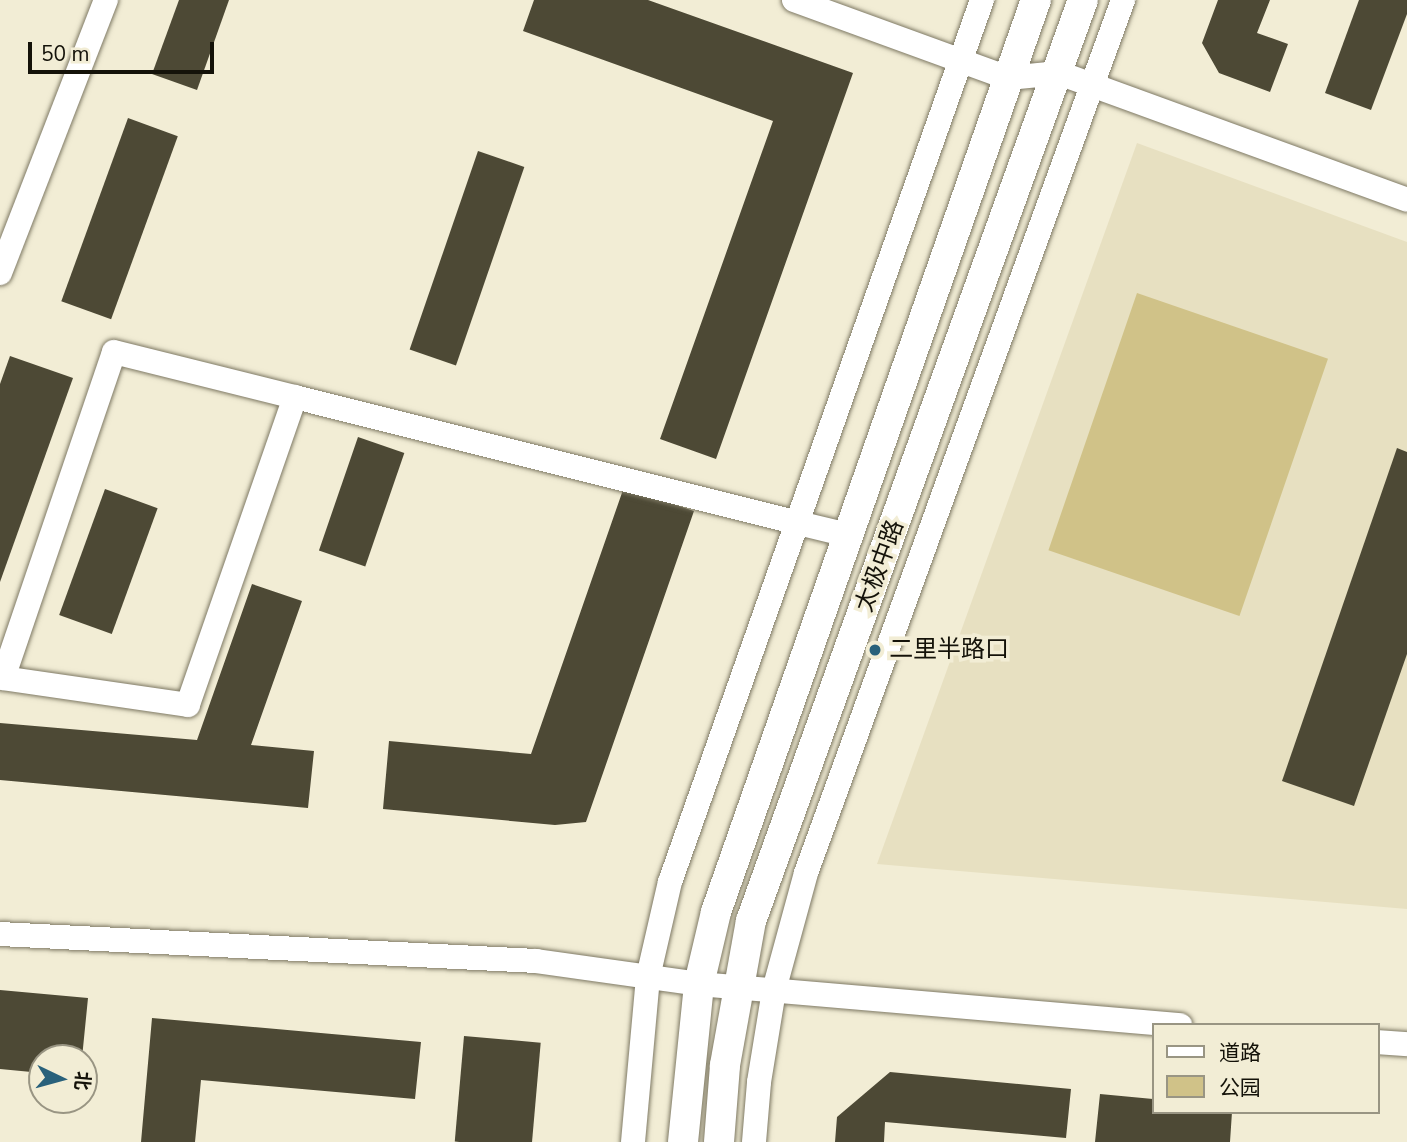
<!DOCTYPE html>
<meta charset="utf-8">
<style>
body{margin:0}
#map{position:relative;width:1407px;height:1142px;overflow:hidden;background:#f2edd5;font-family:"Nunito Sans","Noto Sans SC",sans-serif}
div>[style]{position:absolute}
[style*='--x']{left:calc(var(--x)*1px);top:calc(var(--y)*1px);width:calc(var(--w)*1px);rotate:calc(var(--a)*1deg)}
.built>*{inset:0;background:#e7e0c1}
.green>*{inset:0;background:#d0c288;transform-origin:0 0}
.building>*{inset:0;background:#4d4935;transform-origin:0 0}
.roads{filter:drop-shadow(0 0 2px #7e7964) drop-shadow(0 0 2px #7e7964)}
.minor>*{height:24px;margin:-12px;padding:0 12px;transform-origin:12px;border-radius:12px;background:#fff}
.major>*{height:30px;margin:-15px;padding:0 15px;transform-origin:15px;border-radius:15px;background:#fff}
.dots>*{width:19px;height:19px;translate:-50% -50%;box-sizing:border-box;border:4px solid #f2edd5;border-radius:50%}
span{translate:-50% -50%;white-space:nowrap;text-align:center;line-height:1.15;-webkit-text-stroke:7px #f2edd5;paint-order:stroke}
.street-label{font-size:24px;color:#141209}
.poi-label{font-size:24px;color:#141209}
.left{translate:0 -50%;text-align:left}
.legend{position:absolute;left:1152px;top:1023px;width:228px;height:91px;box-sizing:border-box;background:#f2edd5;border:2px solid #999583;margin:0;padding:9px 12px;list-style:none;font-size:21px;color:#141209}
.legend li{display:flex;align-items:center;gap:14px;height:35px}
.legend b{width:35px;border:2px solid #999583}
.north{position:absolute;left:28px;top:1044px;width:70px;height:70px;box-sizing:border-box;background:#f2edd5;border:2px solid #999583;border-radius:50%;rotate:95deg;font-size:19px;font-weight:700;line-height:28px;text-align:center;color:#141209}
.north::after{content:'';display:block;margin:auto;width:24px;height:32px;background:#29617b;clip-path:polygon(50% 0,100% 100%,50% 72%,0 100%)}
.scale{position:absolute;left:28px;top:42px;width:186px;height:32px;box-sizing:border-box;border:4px solid #141209;border-top:0;padding-left:9px;font-size:21px;line-height:24px;white-space:nowrap;color:#141209;-webkit-text-stroke:5px #f2edd5;paint-order:stroke}
</style>
<div id="map">
<div class="built">
<i style="clip-path:polygon(1137px 143px,1407px 242px,1407px 909px,877px 864px)"></i>
</div>
<div class="green">
<i style="left:1137px;top:293px;width:202px;height:272px;rotate:19deg"></i>
</div>
<div class="building">
<i style="clip-path:polygon(179px 0,229px 0,197px 90px,152px 74px)"></i>
<i style="clip-path:polygon(534px 0,648px 0,853px 73px,716px 459px,660px 439px,773px 121px,523px 31px)"></i>
<i style="clip-path:polygon(1218px 0,1270px 0,1257px 33px,1288px 44px,1270px 92px,1219px 73px,1202px 43px)"></i>
<i style="clip-path:polygon(1359px 0,1407px 0,1407px 14px,1371px 110px,1325px 93px)"></i>
<i style="left:128px;top:118px;width:53px;height:195px;rotate:20deg"></i>
<i style="left:478px;top:151px;width:49px;height:210px;rotate:19deg"></i>
<i style="clip-path:polygon(10px 356px,73px 378px,0 582px,0 384px)"></i>
<i style="left:358px;top:437px;width:49px;height:120px;rotate:19deg"></i>
<i style="clip-path:polygon(1397px 448px,1407px 452px,1407px 654px,1354px 806px,1282px 781px)"></i>
<i style="clip-path:polygon(624px 487px,694px 511px,586px 822px,555px 825px,383px 809px,389px 741px,531px 754px)"></i>
<i style="left:105px;top:489px;width:56px;height:134px;rotate:20deg"></i>
<i style="clip-path:polygon(252px 584px,302px 601px,251px 745px,314px 751px,308px 808px,0 780px,0 723px,197px 740px)"></i>
<i style="clip-path:polygon(0 990px,88px 998px,82px 1058px,42px 1058px,42px 1073px,0 1069px)"></i>
<i style="clip-path:polygon(152px 1018px,421px 1042px,415px 1099px,201px 1080px,195px 1142px,141px 1142px)"></i>
<i style="left:464px;top:1036px;width:77px;height:106px;rotate:5deg"></i>
<i style="clip-path:polygon(890px 1072px,1071px 1089px,1066px 1138px,885px 1122px,884px 1142px,835px 1142px,837px 1117px)"></i>
<i style="clip-path:polygon(1100px 1094px,1153px 1099px,1153px 1112px,1232px 1112px,1230px 1142px,1095px 1142px)"></i>
</div>
<div class="roads">
<div class="minor">
<i style="--x:794;--y:0;--w:228;--a:20"></i>
<i style="--x:1008;--y:78;--w:51;--a:-5.6"></i>
<i style="--x:1059;--y:73;--w:370;--a:20"></i>
<i style="--x:0;--y:273;--w:293;--a:-68.8"></i>
<i style="--x:295;--y:397;--w:326;--a:109.2"></i>
<i style="--x:188;--y:705;--w:187;--a:-171.7"></i>
<i style="--x:3;--y:678;--w:344;--a:-71.2"></i>
<i style="--x:114;--y:352;--w:187;--a:14"></i>
<i style="--x:295;--y:397;--w:519;--a:14.06"></i>
<i style="--x:798;--y:523;--w:51;--a:13.5"></i>
<i style="--x:0;--y:934;--w:537;--a:2.88"></i>
<i style="--x:536;--y:961;--w:165;--a:8"></i>
<i style="--x:699;--y:984;--w:483;--a:4.9"></i>
<i style="--x:1377;--y:1042;--w:30;--a:4"></i>
<i style="--x:633;--y:1142;--w:166;--a:-84.8"></i>
<i style="--x:648;--y:977;--w:98;--a:-77"></i>
<i style="--x:670;--y:882;--w:936;--a:-70.52"></i>
<i style="--x:754;--y:1142;--w:60;--a:-85.2"></i>
<i style="--x:759;--y:1082;--w:93;--a:-80.7"></i>
<i style="--x:774;--y:990;--w:121;--a:-74.7"></i>
<i style="--x:806;--y:873;--w:929;--a:-70.04"></i>
</div>
<div class="major">
<i style="--x:683;--y:1142;--w:159;--a:-84.2"></i>
<i style="--x:699;--y:984;--w:74;--a:-76.7"></i>
<i style="--x:716;--y:912;--w:967;--a:-70.67"></i>
<i style="--x:719;--y:1142;--w:77;--a:-85.5"></i>
<i style="--x:725;--y:1065;--w:146;--a:-79.8"></i>
<i style="--x:751;--y:921;--w:979;--a:-70.18"></i>
</div>
</div>
<div class="dots">
<i style="left:875px;top:650px;background:#29617b"></i>
</div>
<div class="street-label">
<span style="left:880px;top:566px;rotate:-70deg">太极中路</span>
</div>
<div class="poi-label">
<span class="left" style="left:889px;top:650px">二里半路口</span>
</div>
<ul class="legend">
<li><b style="height:9px;background:#fff"></b>道路</li>
<li><b style="height:19px;background:#d0c288"></b>公园</li>
</ul>
<div class="north">北</div>
<div class="scale">50 m</div>
</div>
